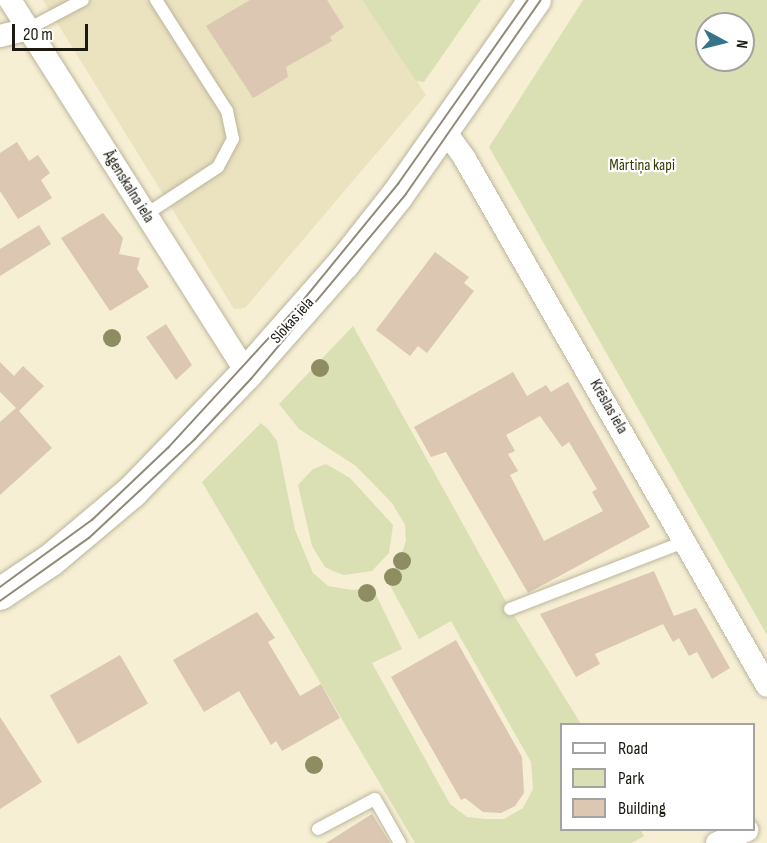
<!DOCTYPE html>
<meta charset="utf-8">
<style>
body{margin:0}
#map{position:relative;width:767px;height:843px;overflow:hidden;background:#f6efd4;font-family:"Sofia Sans Condensed",sans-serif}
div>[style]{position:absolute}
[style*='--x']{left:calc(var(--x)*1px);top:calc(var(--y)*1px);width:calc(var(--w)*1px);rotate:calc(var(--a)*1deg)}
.built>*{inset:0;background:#ebe2c0}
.green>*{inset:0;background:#dae0b3}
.building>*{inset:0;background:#dbc7b2;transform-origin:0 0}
.roads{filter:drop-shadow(0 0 2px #bbb59b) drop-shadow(0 0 2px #bbb59b)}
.service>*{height:12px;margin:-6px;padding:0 6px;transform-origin:6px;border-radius:6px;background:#fff}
.minor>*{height:22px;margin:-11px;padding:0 11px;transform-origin:11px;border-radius:11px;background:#fff}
.secondary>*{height:32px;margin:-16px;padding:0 16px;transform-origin:16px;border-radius:16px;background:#fff}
.tram>*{height:1.5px;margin:-0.75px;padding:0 0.75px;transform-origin:0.75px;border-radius:0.75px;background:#8f8a78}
.trees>*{width:18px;height:18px;margin:-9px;border-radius:50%;background:#8e8d62}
span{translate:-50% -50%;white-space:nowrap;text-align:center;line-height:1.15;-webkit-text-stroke:4.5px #fff;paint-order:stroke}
.park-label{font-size:16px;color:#383c05}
.street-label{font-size:16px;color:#1c1910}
.legend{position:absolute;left:560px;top:723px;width:195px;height:108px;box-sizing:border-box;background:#fff;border:2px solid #a4a39f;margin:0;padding:8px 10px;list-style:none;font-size:18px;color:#1c1910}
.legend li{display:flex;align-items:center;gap:12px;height:30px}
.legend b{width:30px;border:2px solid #a4a39f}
.north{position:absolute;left:695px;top:12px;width:60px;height:60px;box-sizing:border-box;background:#fff;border:2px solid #a4a39f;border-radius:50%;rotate:97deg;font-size:16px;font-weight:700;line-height:24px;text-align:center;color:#1c1910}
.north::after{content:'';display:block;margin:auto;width:21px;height:27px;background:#357489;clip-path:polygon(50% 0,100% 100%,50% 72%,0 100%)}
.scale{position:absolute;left:12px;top:24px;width:76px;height:27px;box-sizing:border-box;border:3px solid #1c1910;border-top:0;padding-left:8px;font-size:18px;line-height:21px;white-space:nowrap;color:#1c1910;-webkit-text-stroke:4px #fff;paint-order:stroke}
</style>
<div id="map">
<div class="built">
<i style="clip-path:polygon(43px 0,362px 0,426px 95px,245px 308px,234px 309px)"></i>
</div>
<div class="green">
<i style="clip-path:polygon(362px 0,481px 0,424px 82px,416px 81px)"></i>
<i style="clip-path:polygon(evenodd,583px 0,767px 0,767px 635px,489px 147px,583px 0,707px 24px,743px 24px,743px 60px,707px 60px,707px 24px)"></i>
<i style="clip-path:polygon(353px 326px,510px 609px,581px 724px,562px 724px,562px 830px,641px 830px,644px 836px,632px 843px,415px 843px,202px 482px,261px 423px,268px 429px,277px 441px,295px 530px,313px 573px,328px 586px,352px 590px,373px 588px,402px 649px,372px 663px,450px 804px,467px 817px,486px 819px,504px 819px,523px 808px,533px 789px,531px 762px,451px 621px,419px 639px,386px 578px,398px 564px,406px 541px,405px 525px,392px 503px,356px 466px,299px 429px,279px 404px)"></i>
<i style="clip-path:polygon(326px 464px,350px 478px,393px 525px,389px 553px,372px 571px,344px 575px,333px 571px,325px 567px,312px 546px,298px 485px,313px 469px)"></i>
</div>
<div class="building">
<i style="clip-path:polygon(250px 0,327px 0,344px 27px,330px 37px,332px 41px,286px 67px,288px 77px,253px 98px,206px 26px)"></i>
<i style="clip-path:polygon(17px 142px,29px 161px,38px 155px,50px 173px,41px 180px,52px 198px,18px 219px,0 191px,0 153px)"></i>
<i style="clip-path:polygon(103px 213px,123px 238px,119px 254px,140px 258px,137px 269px,149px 287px,110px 311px,61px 238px)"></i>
<i style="clip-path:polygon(39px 225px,51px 244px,0 276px,0 249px)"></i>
<i style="clip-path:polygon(435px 252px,469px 277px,464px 283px,474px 291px,427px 353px,418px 346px,410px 356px,376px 330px)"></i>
<i style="clip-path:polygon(166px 324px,192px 365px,176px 380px,146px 337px)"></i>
<i style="clip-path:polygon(0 362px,14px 376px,23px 366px,44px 386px,19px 411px,52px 448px,0 495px,0 422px,16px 408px,0 392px)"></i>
<i style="clip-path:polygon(evenodd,513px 372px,527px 396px,546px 385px,551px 392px,568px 382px,650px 527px,528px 593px,446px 452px,431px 457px,414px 427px,513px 372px,540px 416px,562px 447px,569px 442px,597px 489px,592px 492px,603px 511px,544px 541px,510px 475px,518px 471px,508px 454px,515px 451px,506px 435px,540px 416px)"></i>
<i style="clip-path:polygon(654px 571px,674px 616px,696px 608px,730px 668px,712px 679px,697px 652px,689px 656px,679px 638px,673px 642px,663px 624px,595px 654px,600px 664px,576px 677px,540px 614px)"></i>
<i style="clip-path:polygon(257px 612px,275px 638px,268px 642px,300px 696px,321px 684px,340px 718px,282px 751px,276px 741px,271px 745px,239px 691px,204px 712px,173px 660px)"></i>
<i style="clip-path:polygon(456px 640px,522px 757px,524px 793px,515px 806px,501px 813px,483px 812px,465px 798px,461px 800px,391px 677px)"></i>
<i style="left:120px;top:655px;width:56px;height:81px;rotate:60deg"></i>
<i style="clip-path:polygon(0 717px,42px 782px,0 809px)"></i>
<i style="clip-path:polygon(372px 814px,390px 843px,326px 843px)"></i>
</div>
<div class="roads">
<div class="service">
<i style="--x:28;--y:29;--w:62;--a:-27.8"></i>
<i style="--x:145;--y:215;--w:87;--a:-33.3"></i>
<i style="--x:218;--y:167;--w:32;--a:-62"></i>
<i style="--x:233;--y:139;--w:29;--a:-102"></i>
<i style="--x:227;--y:111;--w:132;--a:-122.6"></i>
<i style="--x:510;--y:609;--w:189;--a:-21.1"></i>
<i style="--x:318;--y:829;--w:64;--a:-27.8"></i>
<i style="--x:375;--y:799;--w:51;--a:60.4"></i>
</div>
<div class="minor">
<i style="--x:10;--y:0;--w:442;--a:57.6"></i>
<i style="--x:0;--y:36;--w:29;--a:-14"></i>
<i style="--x:445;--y:131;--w:34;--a:54"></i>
<i style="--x:465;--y:159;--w:607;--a:60.18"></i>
<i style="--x:717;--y:843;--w:33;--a:-23"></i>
</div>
<div class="secondary">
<i style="--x:0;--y:594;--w:61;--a:-33.7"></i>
<i style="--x:51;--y:560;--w:106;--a:-40"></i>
<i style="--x:132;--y:492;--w:165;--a:-46"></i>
<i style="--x:247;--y:373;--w:147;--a:-48.6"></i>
<i style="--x:344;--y:263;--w:85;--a:-51.7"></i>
<i style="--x:397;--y:196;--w:240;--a:-54.9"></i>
</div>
</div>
<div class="tram">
<i style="--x:0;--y:587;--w:114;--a:-36.1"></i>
<i style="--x:92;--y:520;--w:105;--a:-43.5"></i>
<i style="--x:168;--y:448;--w:197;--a:-47.5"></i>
<i style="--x:301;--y:303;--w:154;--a:-50.8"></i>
<i style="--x:398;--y:184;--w:225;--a:-54.8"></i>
<i style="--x:0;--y:601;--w:109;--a:-35.3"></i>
<i style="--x:89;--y:538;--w:145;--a:-43"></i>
<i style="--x:195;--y:439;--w:82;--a:-47"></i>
<i style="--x:251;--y:379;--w:241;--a:-50"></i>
<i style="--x:406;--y:194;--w:236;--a:-55.2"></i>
</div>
<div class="trees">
<i style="left:112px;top:338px"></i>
<i style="left:320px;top:368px"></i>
<i style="left:402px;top:561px"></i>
<i style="left:393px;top:577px"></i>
<i style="left:367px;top:593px"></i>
<i style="left:314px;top:765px"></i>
</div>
<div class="park-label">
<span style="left:642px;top:166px">Mārtiņa kapi</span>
</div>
<div class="street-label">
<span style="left:128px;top:187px;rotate:58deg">Āgenskalna iela</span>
<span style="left:293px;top:321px;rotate:-48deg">Slokas iela</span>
<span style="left:608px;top:407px;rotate:60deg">Krēslas iela</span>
</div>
<ul class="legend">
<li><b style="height:8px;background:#fff"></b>Road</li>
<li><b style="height:16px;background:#dae0b3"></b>Park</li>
<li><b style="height:16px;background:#dbc7b2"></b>Building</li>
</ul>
<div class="north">N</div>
<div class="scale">20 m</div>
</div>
